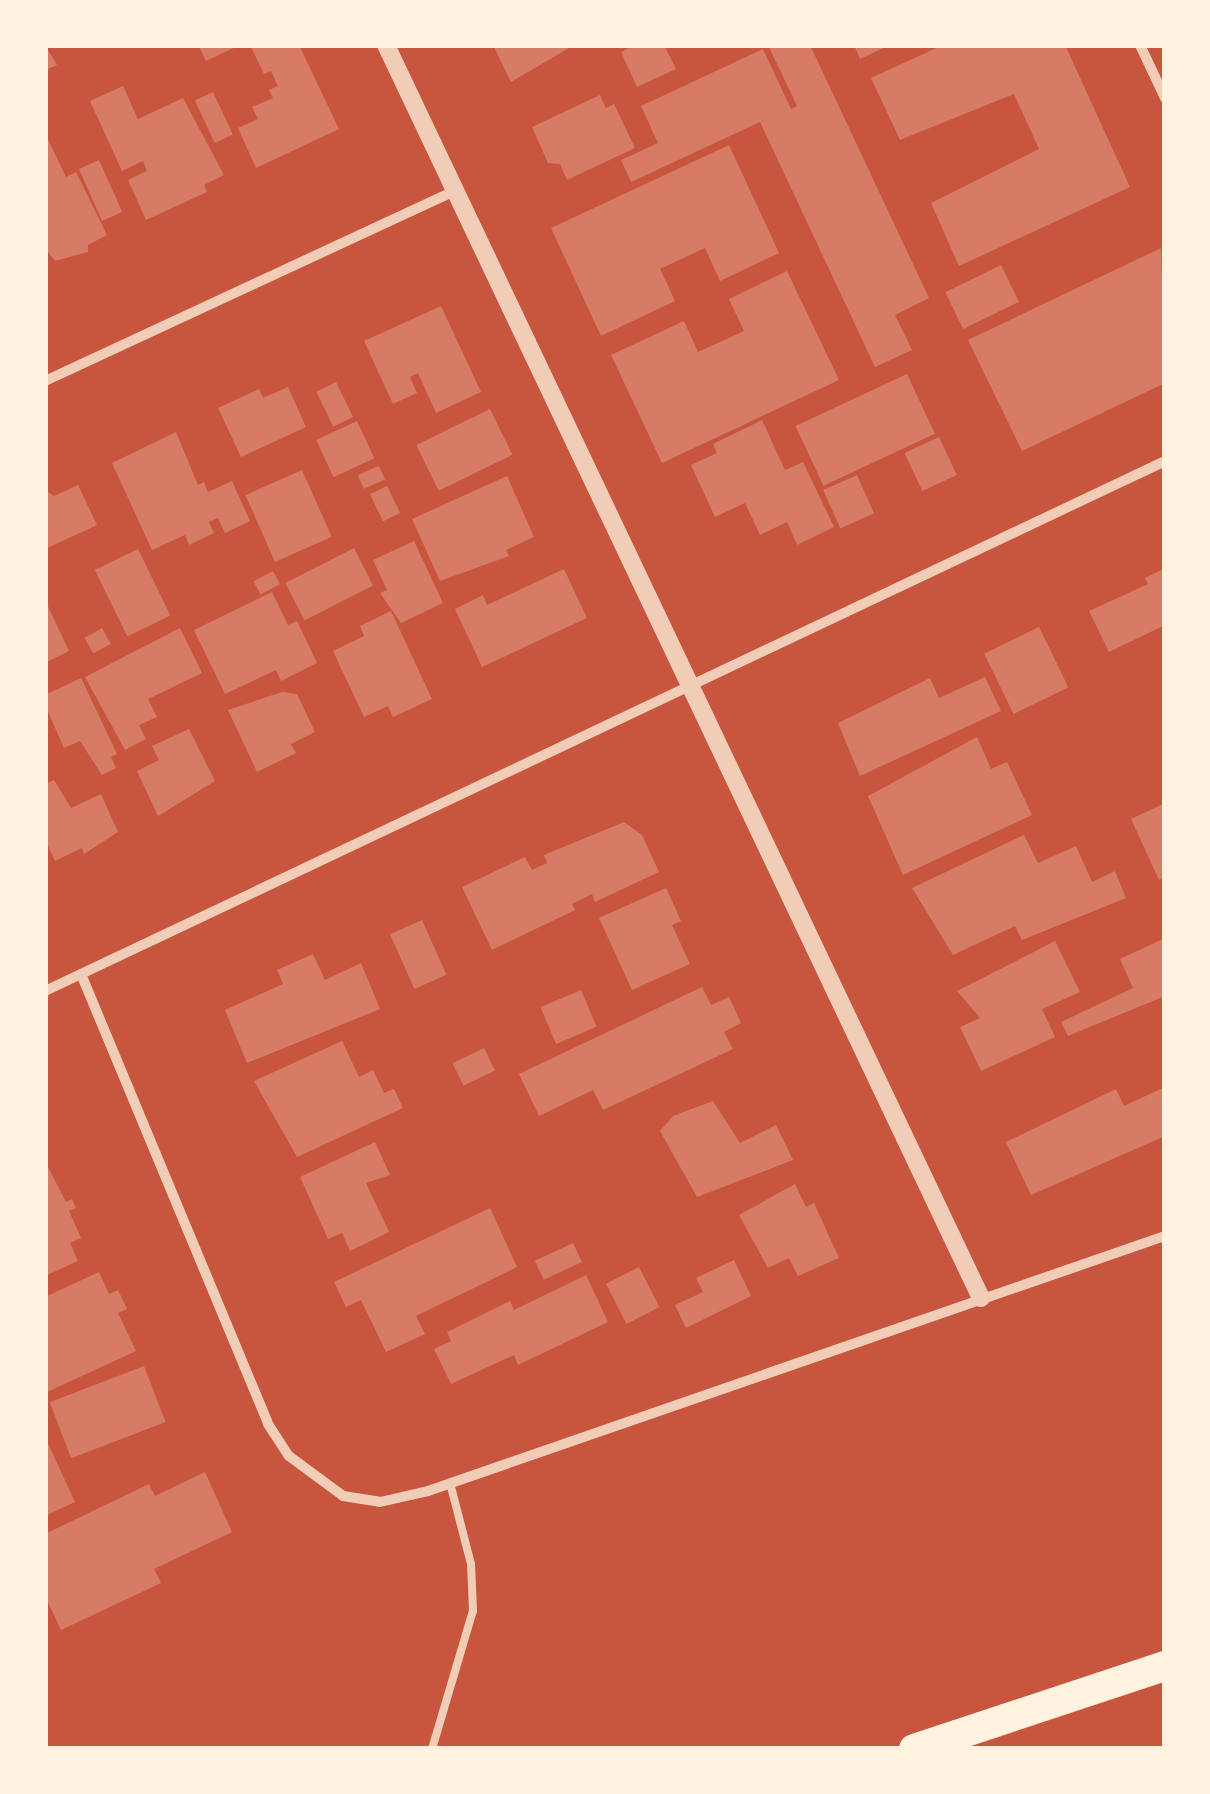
<!DOCTYPE html>
<style>
body{margin:0}
#map{position:relative;width:1210px;height:1794px;overflow:hidden;background:#c8553d;font-family:Manrope,sans-serif}
div>[style]{position:absolute}
[style*='--x']{left:calc(var(--x)*1px);top:calc(var(--y)*1px);width:calc(var(--w)*1px);rotate:calc(var(--a)*1deg)}
.building>*{inset:0;background:#d67c66;transform-origin:0 0}
.service>*{height:8px;margin:-4px;padding:0 4px;transform-origin:4px;border-radius:4px;background:#f1ccb7}
.minor>*{height:10px;margin:-5px;padding:0 5px;transform-origin:5px;border-radius:5px;background:#f1ccb7}
.tertiary>*{height:18px;margin:-9px;padding:0 9px;transform-origin:9px;border-radius:9px;background:#f1ccb7}
.motorway>*{height:30px;margin:-15px;padding:0 15px;transform-origin:15px;border-radius:15px;background:#fff3e0}
span{translate:-50% -50%;white-space:nowrap;text-align:center;line-height:1.15;-webkit-text-stroke:10px #fff3e0;paint-order:stroke}
.frame{position:absolute;inset:0;border:48px solid #fff3e0;pointer-events:none}
</style>
<div id="map">
<div class="building">
<i style="clip-path:polygon(45px 45px,57px 65px,45px 70px)"></i>
<i style="clip-path:polygon(198px 45px,240px 45px,206px 61px)"></i>
<i style="clip-path:polygon(250px 45px,299px 45px,339px 129px,256px 168px,238px 128px,258px 119px,252px 107px,273px 98px,269px 90px,278px 86px,271px 71px,264px 74px)"></i>
<i style="clip-path:polygon(493px 45px,574px 45px,511px 82px)"></i>
<i style="clip-path:polygon(635px 45px,664px 45px,676px 69px,637px 87px,621px 52px)"></i>
<i style="clip-path:polygon(768px 45px,810px 45px,929px 298px,895px 315px,912px 350px,875px 367px,760px 122px,631px 182px,621px 160px,658px 143px,641px 106px,763px 49px,791px 109px,797px 106px)"></i>
<i style="clip-path:polygon(854px 45px,890px 45px,860px 59px)"></i>
<i style="clip-path:polygon(943px 45px,1065px 45px,1130px 187px,959px 266px,931px 203px,1039px 149px,1014px 94px,900px 140px,871px 78px)"></i>
<i style="clip-path:polygon(123px 86px,138px 119px,183px 98px,224px 175px,204px 185px,207px 192px,146px 220px,128px 180px,147px 171px,143px 161px,122px 171px,90px 101px)"></i>
<i style="left:213px;top:92px;width:47px;height:20px;rotate:65deg"></i>
<i style="clip-path:polygon(600px 95px,606px 108px,614px 104px,635px 148px,567px 180px,560px 164px,548px 163px,532px 127px)"></i>
<i style="clip-path:polygon(45px 133px,66px 177px,76px 172px,107px 235px,88px 245px,88px 252px,55px 261px,45px 248px)"></i>
<i style="clip-path:polygon(729px 145px,779px 253px,720px 281px,705px 248px,660px 269px,675px 301px,601px 336px,551px 228px)"></i>
<i style="left:99px;top:160px;width:57px;height:22px;rotate:66deg"></i>
<i style="clip-path:polygon(1161px 248px,1165px 383px,1022px 451px,968px 340px)"></i>
<i style="left:1001px;top:265px;width:41px;height:62px;rotate:64deg"></i>
<i style="clip-path:polygon(787px 271px,839px 380px,662px 463px,611px 355px,684px 321px,698px 352px,744px 331px,729px 299px)"></i>
<i style="clip-path:polygon(441px 306px,481px 392px,436px 413px,418px 373px,410px 377px,417px 393px,393px 404px,364px 341px)"></i>
<i style="left:907px;top:374px;width:66px;height:123px;rotate:65deg"></i>
<i style="left:336px;top:382px;width:39px;height:22px;rotate:64deg"></i>
<i style="clip-path:polygon(288px 387px,306px 427px,241px 457px,218px 408px,259px 389px,263px 398px)"></i>
<i style="left:490px;top:409px;width:51px;height:82px;rotate:64deg"></i>
<i style="clip-path:polygon(762px 420px,785px 470px,803px 462px,834px 527px,797px 545px,787px 522px,760px 535px,745px 503px,715px 517px,691px 465px,717px 453px,713px 444px)"></i>
<i style="left:357px;top:421px;width:41px;height:45px;rotate:65deg"></i>
<i style="clip-path:polygon(176px 432px,198px 485px,204px 482px,208px 492px,232px 481px,250px 521px,225px 533px,218px 518px,209px 522px,214px 533px,189px 545px,185px 535px,152px 550px,112px 463px)"></i>
<i style="left:939px;top:437px;width:42px;height:38px;rotate:65deg"></i>
<i style="left:379px;top:466px;width:15px;height:23px;rotate:67deg"></i>
<i style="left:302px;top:470px;width:73px;height:62px;rotate:66deg"></i>
<i style="left:857px;top:475px;width:42px;height:37px;rotate:66deg"></i>
<i style="clip-path:polygon(507px 476px,534px 537px,506px 550px,509px 556px,440px 581px,412px 519px)"></i>
<i style="clip-path:polygon(78px 485px,97px 525px,45px 549px,45px 490px,54px 496px)"></i>
<i style="left:387px;top:486px;width:30px;height:19px;rotate:64deg"></i>
<i style="clip-path:polygon(414px 541px,443px 603px,401px 623px,380px 593px,387px 590px,373px 560px)"></i>
<i style="left:354px;top:548px;width:42px;height:77px;rotate:63deg"></i>
<i style="left:138px;top:549px;width:74px;height:48px;rotate:64deg"></i>
<i style="clip-path:polygon(1165px 568px,1165px 625px,1109px 652px,1089px 611px,1148px 584px,1145px 578px)"></i>
<i style="clip-path:polygon(564px 569px,587px 618px,482px 667px,455px 609px,483px 595px,487px 605px)"></i>
<i style="left:273px;top:571px;width:15px;height:22px;rotate:62deg"></i>
<i style="clip-path:polygon(272px 592px,288px 625px,297px 621px,317px 663px,281px 681px,276px 670px,225px 694px,194px 630px)"></i>
<i style="clip-path:polygon(45px 600px,69px 651px,45px 663px)"></i>
<i style="clip-path:polygon(391px 611px,432px 699px,393px 717px,388px 706px,364px 717px,333px 651px,364px 636px,360px 626px)"></i>
<i style="left:1039px;top:627px;width:67px;height:61px;rotate:64deg"></i>
<i style="left:102px;top:628px;width:18px;height:20px;rotate:61deg"></i>
<i style="clip-path:polygon(180px 628px,202px 673px,148px 699px,157px 717px,139px 725px,146px 739px,125px 750px,85px 677px)"></i>
<i style="clip-path:polygon(985px 677px,1001px 711px,860px 776px,838px 723px,930px 678px,939px 698px)"></i>
<i style="clip-path:polygon(81px 678px,117px 754px,111px 757px,116px 768px,102px 775px,80px 741px,64px 748px,45px 705px,45px 695px)"></i>
<i style="clip-path:polygon(282px 692px,297px 694px,315px 732px,291px 744px,296px 753px,257px 772px,228px 710px)"></i>
<i style="clip-path:polygon(189px 729px,215px 781px,158px 816px,137px 771px,159px 760px,152px 746px)"></i>
<i style="clip-path:polygon(977px 737px,991px 769px,1007px 762px,1032px 815px,903px 875px,868px 796px)"></i>
<i style="clip-path:polygon(54px 780px,71px 808px,101px 794px,118px 832px,84px 854px,82px 848px,55px 861px,45px 839px,45px 784px)"></i>
<i style="clip-path:polygon(1165px 803px,1165px 877px,1159px 880px,1131px 819px)"></i>
<i style="clip-path:polygon(624px 822px,642px 835px,659px 872px,595px 902px,592px 894px,572px 904px,575px 910px,492px 950px,462px 887px,525px 857px,532px 870px,547px 863px,544px 855px)"></i>
<i style="clip-path:polygon(1024px 835px,1038px 863px,1076px 846px,1092px 882px,1115px 871px,1126px 898px,1022px 940px,1015px 926px,953px 955px,912px 888px)"></i>
<i style="clip-path:polygon(666px 888px,681px 921px,672px 925px,690px 964px,632px 990px,599px 918px)"></i>
<i style="left:422px;top:920px;width:60px;height:35px;rotate:66deg"></i>
<i style="clip-path:polygon(1165px 938px,1165px 996px,1068px 1036px,1061px 1022px,1133px 988px,1120px 959px)"></i>
<i style="clip-path:polygon(1055px 941px,1080px 992px,1042px 1009px,1055px 1037px,981px 1071px,960px 1027px,980px 1018px,957px 991px)"></i>
<i style="clip-path:polygon(313px 954px,325px 980px,361px 963px,380px 1009px,247px 1063px,225px 1010px,283px 984px,277px 970px)"></i>
<i style="clip-path:polygon(702px 987px,711px 1005px,729px 997px,741px 1023px,724px 1032px,733px 1049px,603px 1110px,593px 1090px,539px 1116px,519px 1074px)"></i>
<i style="left:581px;top:990px;width:40px;height:44px;rotate:67deg"></i>
<i style="clip-path:polygon(342px 1041px,359px 1077px,373px 1070px,384px 1093px,394px 1089px,403px 1108px,297px 1157px,254px 1081px)"></i>
<i style="left:484px;top:1048px;width:25px;height:35px;rotate:64deg"></i>
<i style="clip-path:polygon(1165px 1087px,1165px 1136px,1031px 1195px,1006px 1142px,1116px 1089px,1124px 1106px)"></i>
<i style="clip-path:polygon(713px 1101px,740px 1143px,776px 1125px,793px 1160px,697px 1197px,660px 1131px,673px 1116px)"></i>
<i style="clip-path:polygon(375px 1142px,390px 1175px,366px 1183px,389px 1232px,350px 1251px,342px 1233px,328px 1239px,300px 1177px)"></i>
<i style="clip-path:polygon(45px 1161px,66px 1202px,72px 1199px,76px 1208px,69px 1211px,81px 1238px,70px 1243px,78px 1261px,45px 1276px)"></i>
<i style="clip-path:polygon(795px 1184px,806px 1207px,814px 1203px,839px 1258px,798px 1276px,789px 1258px,768px 1268px,739px 1215px)"></i>
<i style="clip-path:polygon(490px 1208px,517px 1267px,416px 1316px,425px 1334px,386px 1352px,361px 1300px,346px 1307px,334px 1282px)"></i>
<i style="left:573px;top:1243px;width:21px;height:42px;rotate:65deg"></i>
<i style="clip-path:polygon(734px 1260px,751px 1296px,686px 1328px,675px 1305px,703px 1292px,696px 1278px)"></i>
<i style="left:639px;top:1267px;width:45px;height:37px;rotate:63deg"></i>
<i style="clip-path:polygon(99px 1272px,109px 1294px,118px 1290px,127px 1309px,118px 1313px,136px 1351px,45px 1393px,45px 1297px)"></i>
<i style="clip-path:polygon(586px 1275px,608px 1322px,518px 1365px,514px 1355px,451px 1384px,434px 1349px,451px 1341px,447px 1332px,510px 1301px,514px 1310px)"></i>
<i style="left:144px;top:1366px;width:60px;height:101px;rotate:69deg"></i>
<i style="clip-path:polygon(45px 1437px,75px 1502px,45px 1516px)"></i>
<i style="clip-path:polygon(205px 1472px,232px 1532px,154px 1569px,161px 1583px,61px 1630px,45px 1596px,45px 1534px,149px 1484px,155px 1496px)"></i>
</div>
<div class="service">
<i style="--x:432;--y:1749;--w:144;--a:-73.5"></i>
<i style="--x:473;--y:1611;--w:47;--a:-92.4"></i>
<i style="--x:471;--y:1564;--w:84;--a:-104.5"></i>
</div>
<div class="minor">
<i style="--x:1140;--y:45;--w:59;--a:64.7"></i>
<i style="--x:45;--y:381;--w:451;--a:-24.9"></i>
<i style="--x:81;--y:974;--w:487;--a:67.4"></i>
<i style="--x:268;--y:1424;--w:38;--a:57"></i>
<i style="--x:289;--y:1456;--w:67;--a:36.5"></i>
<i style="--x:343;--y:1496;--w:37;--a:9"></i>
<i style="--x:380;--y:1502;--w:49;--a:-12.9"></i>
<i style="--x:428;--y:1491;--w:780;--a:-19.09"></i>
<i style="--x:45;--y:991;--w:1239;--a:-25.32"></i>
</div>
<div class="tertiary">
<i style="--x:386;--y:45;--w:1387;--a:64.6"></i>
</div>
<div class="motorway">
<i style="--x:914;--y:1749;--w:264;--a:-18.3"></i>
</div>
<div class="frame"></div>
</div>
